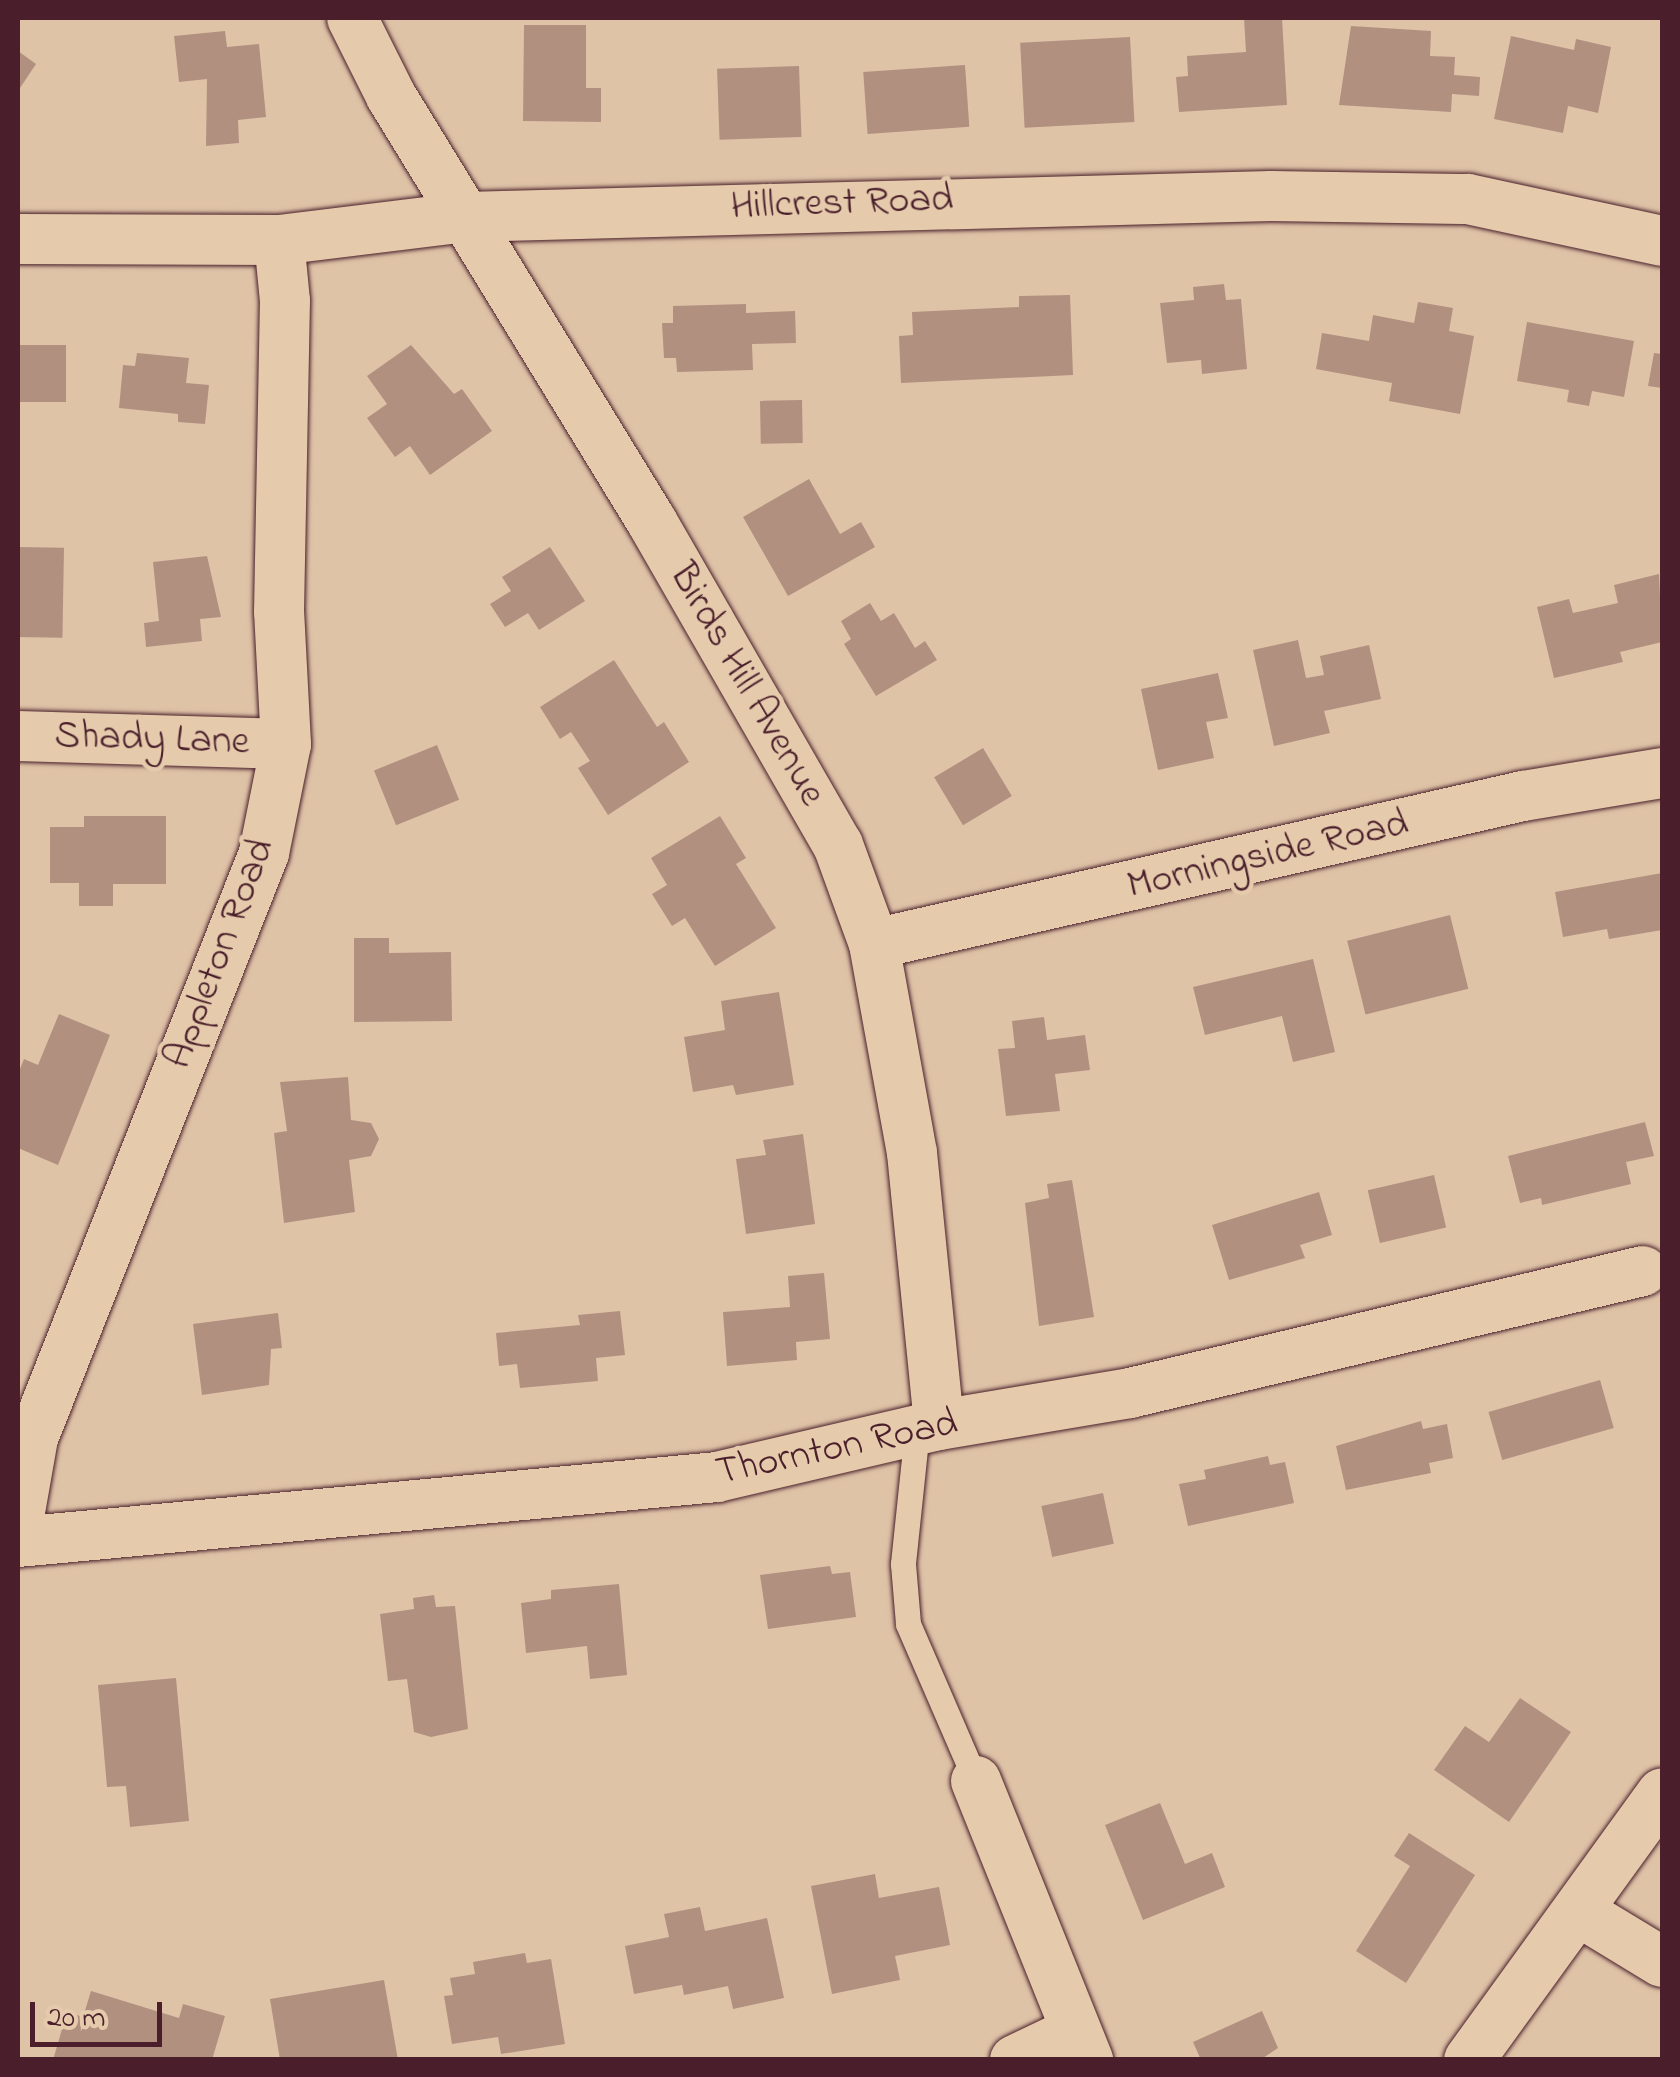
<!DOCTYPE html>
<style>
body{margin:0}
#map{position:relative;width:1680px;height:2077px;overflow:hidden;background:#dfc3a7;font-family:"Indie Flower",sans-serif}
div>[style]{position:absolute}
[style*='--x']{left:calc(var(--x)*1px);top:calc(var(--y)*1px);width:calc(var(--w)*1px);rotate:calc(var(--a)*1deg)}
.building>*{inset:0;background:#b19080;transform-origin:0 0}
.roads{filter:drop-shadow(0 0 2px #4a1f2b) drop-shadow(0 0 2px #4a1f2b)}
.lane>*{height:25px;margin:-12.5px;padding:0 12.5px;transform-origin:12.5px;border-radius:12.5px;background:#e5caac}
.street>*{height:50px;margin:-25px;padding:0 25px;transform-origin:25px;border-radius:25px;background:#e5caac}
span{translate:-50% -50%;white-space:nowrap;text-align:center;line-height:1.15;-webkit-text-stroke:9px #e5caac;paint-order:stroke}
.street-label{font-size:40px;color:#4a1f2b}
.frame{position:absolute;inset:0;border:20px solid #4a1f2b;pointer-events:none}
.scale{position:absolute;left:30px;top:2002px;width:132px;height:45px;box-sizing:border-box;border:5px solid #4a1f2b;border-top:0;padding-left:12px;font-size:30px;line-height:35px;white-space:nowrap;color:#4a1f2b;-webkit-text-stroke:8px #e5caac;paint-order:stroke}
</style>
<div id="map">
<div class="building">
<i style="clip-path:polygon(1244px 18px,1282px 18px,1287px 105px,1179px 112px,1176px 77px,1188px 76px,1187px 56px,1246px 52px)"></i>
<i style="clip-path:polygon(524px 25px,586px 25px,586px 88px,601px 88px,601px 122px,523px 121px)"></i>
<i style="clip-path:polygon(1351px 26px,1431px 31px,1430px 56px,1455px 57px,1454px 75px,1480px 77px,1479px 96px,1452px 94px,1451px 112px,1339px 105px)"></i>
<i style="clip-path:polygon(225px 31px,227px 47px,259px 44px,266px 117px,238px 120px,239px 143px,206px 146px,207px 79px,179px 82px,174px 36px)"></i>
<i style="clip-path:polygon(1511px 36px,1574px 50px,1576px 39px,1611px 47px,1598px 113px,1568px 106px,1563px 133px,1494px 119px)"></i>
<i style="left:1130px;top:37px;width:85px;height:110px;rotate:87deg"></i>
<i style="clip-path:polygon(18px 51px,36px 64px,18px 91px)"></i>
<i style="left:965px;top:65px;width:62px;height:102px;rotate:86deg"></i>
<i style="left:799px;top:66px;width:71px;height:82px;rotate:88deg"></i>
<i style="clip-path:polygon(1224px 284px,1226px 300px,1241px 299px,1247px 369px,1202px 374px,1201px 360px,1167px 363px,1160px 303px,1194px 300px,1193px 287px)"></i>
<i style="clip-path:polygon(1070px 295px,1073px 375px,901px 383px,899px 336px,913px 335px,912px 312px,1019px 307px,1019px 296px)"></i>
<i style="clip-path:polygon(1418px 302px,1453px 308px,1449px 331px,1474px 336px,1460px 414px,1389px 401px,1392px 383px,1316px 369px,1322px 333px,1369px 341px,1373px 315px,1414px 323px)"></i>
<i style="clip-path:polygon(746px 304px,746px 313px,795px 311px,796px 343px,752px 344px,753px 370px,677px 372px,676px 358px,664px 358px,662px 323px,673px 323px,673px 306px)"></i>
<i style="clip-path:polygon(1527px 322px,1634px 341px,1624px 397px,1592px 391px,1589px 406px,1567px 402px,1569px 390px,1517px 381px)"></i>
<i style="left:18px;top:345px;width:48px;height:57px"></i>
<i style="clip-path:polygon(411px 345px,454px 394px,462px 389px,492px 431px,430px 475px,410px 446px,395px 457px,367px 418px,387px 404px,367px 376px)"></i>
<i style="clip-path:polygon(137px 353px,189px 358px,186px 383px,209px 385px,205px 424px,178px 422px,178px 414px,119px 408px,123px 365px,135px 366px)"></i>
<i style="clip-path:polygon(1654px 353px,1662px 354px,1662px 388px,1648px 386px)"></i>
<i style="left:802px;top:400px;width:43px;height:42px;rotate:89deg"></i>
<i style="clip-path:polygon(809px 479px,840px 534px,861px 522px,875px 547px,788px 596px,743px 517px)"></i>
<i style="left:18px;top:547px;width:46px;height:90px;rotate:1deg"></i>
<i style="clip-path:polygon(550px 547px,585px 601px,539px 630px,528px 613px,505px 627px,490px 604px,511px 591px,502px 577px)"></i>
<i style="clip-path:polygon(207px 556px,221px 617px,200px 619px,202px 641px,146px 647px,144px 623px,159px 621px,153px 562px)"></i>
<i style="clip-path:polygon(1659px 574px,1662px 642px,1620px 652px,1623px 662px,1554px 678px,1537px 607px,1569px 599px,1573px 613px,1618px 603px,1614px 585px)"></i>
<i style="clip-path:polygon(870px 603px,881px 621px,894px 613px,915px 648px,925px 641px,937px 660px,876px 696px,844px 644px,851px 639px,841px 621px)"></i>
<i style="clip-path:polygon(1298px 640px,1306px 678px,1324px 675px,1320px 656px,1369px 645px,1381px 699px,1324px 711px,1330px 733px,1274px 746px,1253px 650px)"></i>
<i style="clip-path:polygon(614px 660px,657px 727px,664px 722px,689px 762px,608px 815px,578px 768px,590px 761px,571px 732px,560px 739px,540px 707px)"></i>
<i style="clip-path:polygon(1218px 673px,1228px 718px,1206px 722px,1214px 758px,1158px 770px,1141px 689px)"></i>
<i style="left:437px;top:745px;width:59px;height:68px;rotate:68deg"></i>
<i style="left:983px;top:748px;width:56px;height:57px;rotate:59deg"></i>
<i style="clip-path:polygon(84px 816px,166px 816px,166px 884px,113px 884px,113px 906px,79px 906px,79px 883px,50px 883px,50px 827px,84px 827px)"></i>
<i style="clip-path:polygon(720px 816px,746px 858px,736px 864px,776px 928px,715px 966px,685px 918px,672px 926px,652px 894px,667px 885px,651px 858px)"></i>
<i style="clip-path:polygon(1662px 873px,1662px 930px,1609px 939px,1607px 929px,1563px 937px,1555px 892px)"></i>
<i style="left:1450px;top:915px;width:76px;height:106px;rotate:76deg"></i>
<i style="clip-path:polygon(354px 938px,389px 938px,389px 953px,451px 952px,452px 1021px,354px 1022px)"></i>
<i style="clip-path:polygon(1313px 959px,1335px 1052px,1293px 1062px,1282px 1016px,1205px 1035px,1193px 987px)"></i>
<i style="clip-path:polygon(779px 992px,794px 1085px,736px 1095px,733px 1085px,693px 1092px,684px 1037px,725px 1030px,721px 1001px)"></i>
<i style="clip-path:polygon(59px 1014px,110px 1035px,58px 1165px,18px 1148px,18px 1074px,24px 1059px,38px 1065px)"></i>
<i style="clip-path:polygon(1044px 1017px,1047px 1040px,1085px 1035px,1090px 1070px,1055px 1074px,1060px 1111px,1006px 1116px,998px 1049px,1015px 1048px,1012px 1021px)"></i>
<i style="clip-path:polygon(348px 1077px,351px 1120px,371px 1123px,379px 1139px,371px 1156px,349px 1160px,355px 1212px,284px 1223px,274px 1133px,287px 1131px,280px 1082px)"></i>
<i style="clip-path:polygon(1645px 1122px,1654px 1156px,1626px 1162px,1631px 1184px,1542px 1205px,1541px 1198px,1520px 1203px,1508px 1156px)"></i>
<i style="clip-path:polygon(803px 1134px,815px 1224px,746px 1234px,736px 1159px,766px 1155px,763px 1140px)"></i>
<i style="left:1434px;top:1175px;width:54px;height:68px;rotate:77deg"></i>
<i style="clip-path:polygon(1072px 1180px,1094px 1317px,1039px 1326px,1025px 1203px,1049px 1198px,1047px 1184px)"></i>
<i style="clip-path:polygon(1319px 1192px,1332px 1235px,1300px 1245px,1305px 1258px,1229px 1280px,1212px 1225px)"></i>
<i style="clip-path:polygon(824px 1273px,830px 1339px,796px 1342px,797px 1360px,727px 1366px,723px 1312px,790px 1307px,788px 1276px)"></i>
<i style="clip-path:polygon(620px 1311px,625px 1355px,596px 1358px,598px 1381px,520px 1388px,517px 1364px,499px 1366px,496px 1333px,580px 1325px,578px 1315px)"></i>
<i style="clip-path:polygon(278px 1313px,282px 1348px,271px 1349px,269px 1385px,202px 1395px,193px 1324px)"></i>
<i style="left:1600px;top:1380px;width:50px;height:116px;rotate:74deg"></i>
<i style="clip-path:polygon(1421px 1421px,1423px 1429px,1447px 1424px,1453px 1458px,1429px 1463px,1431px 1473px,1346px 1490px,1336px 1446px)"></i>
<i style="clip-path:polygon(1268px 1456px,1270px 1465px,1285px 1462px,1294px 1503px,1188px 1526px,1179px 1484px,1206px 1479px,1204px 1470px)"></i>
<i style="left:1103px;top:1493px;width:52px;height:63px;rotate:78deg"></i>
<i style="clip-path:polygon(830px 1566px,832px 1574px,850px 1572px,856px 1617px,768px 1629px,760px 1575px)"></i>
<i style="clip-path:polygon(619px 1584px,627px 1675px,590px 1679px,587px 1646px,526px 1653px,521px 1603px,551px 1599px,551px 1590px)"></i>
<i style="clip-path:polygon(434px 1595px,436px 1607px,455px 1606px,468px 1729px,431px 1737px,414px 1732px,407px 1679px,388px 1681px,380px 1614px,414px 1609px,413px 1598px)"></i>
<i style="clip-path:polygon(176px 1678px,189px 1821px,130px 1827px,126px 1786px,107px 1787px,98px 1685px)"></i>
<i style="clip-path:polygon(1520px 1698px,1571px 1732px,1509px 1822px,1434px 1770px,1465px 1726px,1489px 1742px)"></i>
<i style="clip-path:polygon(1160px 1803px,1185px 1864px,1212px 1853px,1225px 1887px,1143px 1920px,1105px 1825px)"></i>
<i style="clip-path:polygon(1409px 1833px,1475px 1875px,1406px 1983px,1356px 1951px,1410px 1866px,1394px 1856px)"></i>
<i style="clip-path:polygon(875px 1874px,879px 1898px,939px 1887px,950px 1945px,895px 1956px,900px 1980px,832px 1994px,811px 1886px)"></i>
<i style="clip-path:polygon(700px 1907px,705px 1931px,767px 1918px,784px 1998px,733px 2009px,728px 1986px,684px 1995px,682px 1985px,634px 1994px,625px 1946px,669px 1937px,664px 1914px)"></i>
<i style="clip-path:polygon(525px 1953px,527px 1963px,551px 1959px,565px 2044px,501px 2054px,498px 2037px,452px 2044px,444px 1996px,453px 1995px,450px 1978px,475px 1974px,473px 1962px)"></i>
<i style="clip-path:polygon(384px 1980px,398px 2060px,280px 2060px,270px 1999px)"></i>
<i style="clip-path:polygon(91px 1991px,179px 2018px,183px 2004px,225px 2016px,212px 2060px,53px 2060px,67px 2012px,83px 2017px)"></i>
<i style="clip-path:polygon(1262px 2011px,1278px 2048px,1260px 2060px,1201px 2060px,1193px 2042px)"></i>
</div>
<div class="roads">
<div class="lane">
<i style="--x:917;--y:1430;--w:135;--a:96"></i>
<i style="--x:903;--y:1564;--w:60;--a:85.2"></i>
<i style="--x:908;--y:1624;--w:171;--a:66.6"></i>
</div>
<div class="street">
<i style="--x:352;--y:18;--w:87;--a:63.4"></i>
<i style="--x:391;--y:96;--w:500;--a:58.5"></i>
<i style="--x:652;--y:522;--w:373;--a:60.1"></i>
<i style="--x:838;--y:845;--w:105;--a:70"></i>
<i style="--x:874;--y:944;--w:212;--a:79.7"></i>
<i style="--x:912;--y:1153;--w:273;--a:84.3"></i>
<i style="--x:18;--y:239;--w:261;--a:0.2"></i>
<i style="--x:279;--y:240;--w:187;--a:-7"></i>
<i style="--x:465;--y:217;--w:806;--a:-1.49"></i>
<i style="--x:1271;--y:196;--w:197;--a:0.9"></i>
<i style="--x:1468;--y:199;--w:198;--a:12.2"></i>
<i style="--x:18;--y:736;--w:268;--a:1.7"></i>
<i style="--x:874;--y:944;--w:666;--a:-12.85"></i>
<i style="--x:1523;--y:796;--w:141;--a:-9.4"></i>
<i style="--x:18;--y:1523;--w:86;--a:-80"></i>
<i style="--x:33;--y:1438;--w:629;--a:-68.45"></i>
<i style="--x:264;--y:853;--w:111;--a:-78.6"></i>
<i style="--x:286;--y:744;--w:132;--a:-93"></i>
<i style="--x:279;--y:612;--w:311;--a:-88.9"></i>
<i style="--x:285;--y:301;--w:61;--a:-95.6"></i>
<i style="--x:18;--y:1542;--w:702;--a:-5.31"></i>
<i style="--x:717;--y:1477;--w:228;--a:-13.2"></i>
<i style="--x:939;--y:1425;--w:194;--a:-9.5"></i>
<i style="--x:1130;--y:1393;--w:527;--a:-13.38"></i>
<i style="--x:976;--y:1781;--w:301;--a:68.1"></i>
<i style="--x:1578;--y:1911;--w:98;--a:31.3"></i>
<i style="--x:1015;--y:2060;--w:65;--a:-25.4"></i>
<i style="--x:1469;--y:2060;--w:329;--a:-54.1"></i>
</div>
</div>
<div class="street-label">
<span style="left:842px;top:204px;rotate:-2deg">Hillcrest Road</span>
<span style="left:746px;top:685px;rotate:60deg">Birds Hill Avenue</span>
<span style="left:152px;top:740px;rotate:2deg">Shady Lane</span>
<span style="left:1268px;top:856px;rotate:-13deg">Morningside Road</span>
<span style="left:221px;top:954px;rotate:-69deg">Appleton Road</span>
<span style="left:837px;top:1449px;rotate:-12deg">Thornton Road</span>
</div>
<div class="frame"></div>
<div class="scale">20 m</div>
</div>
